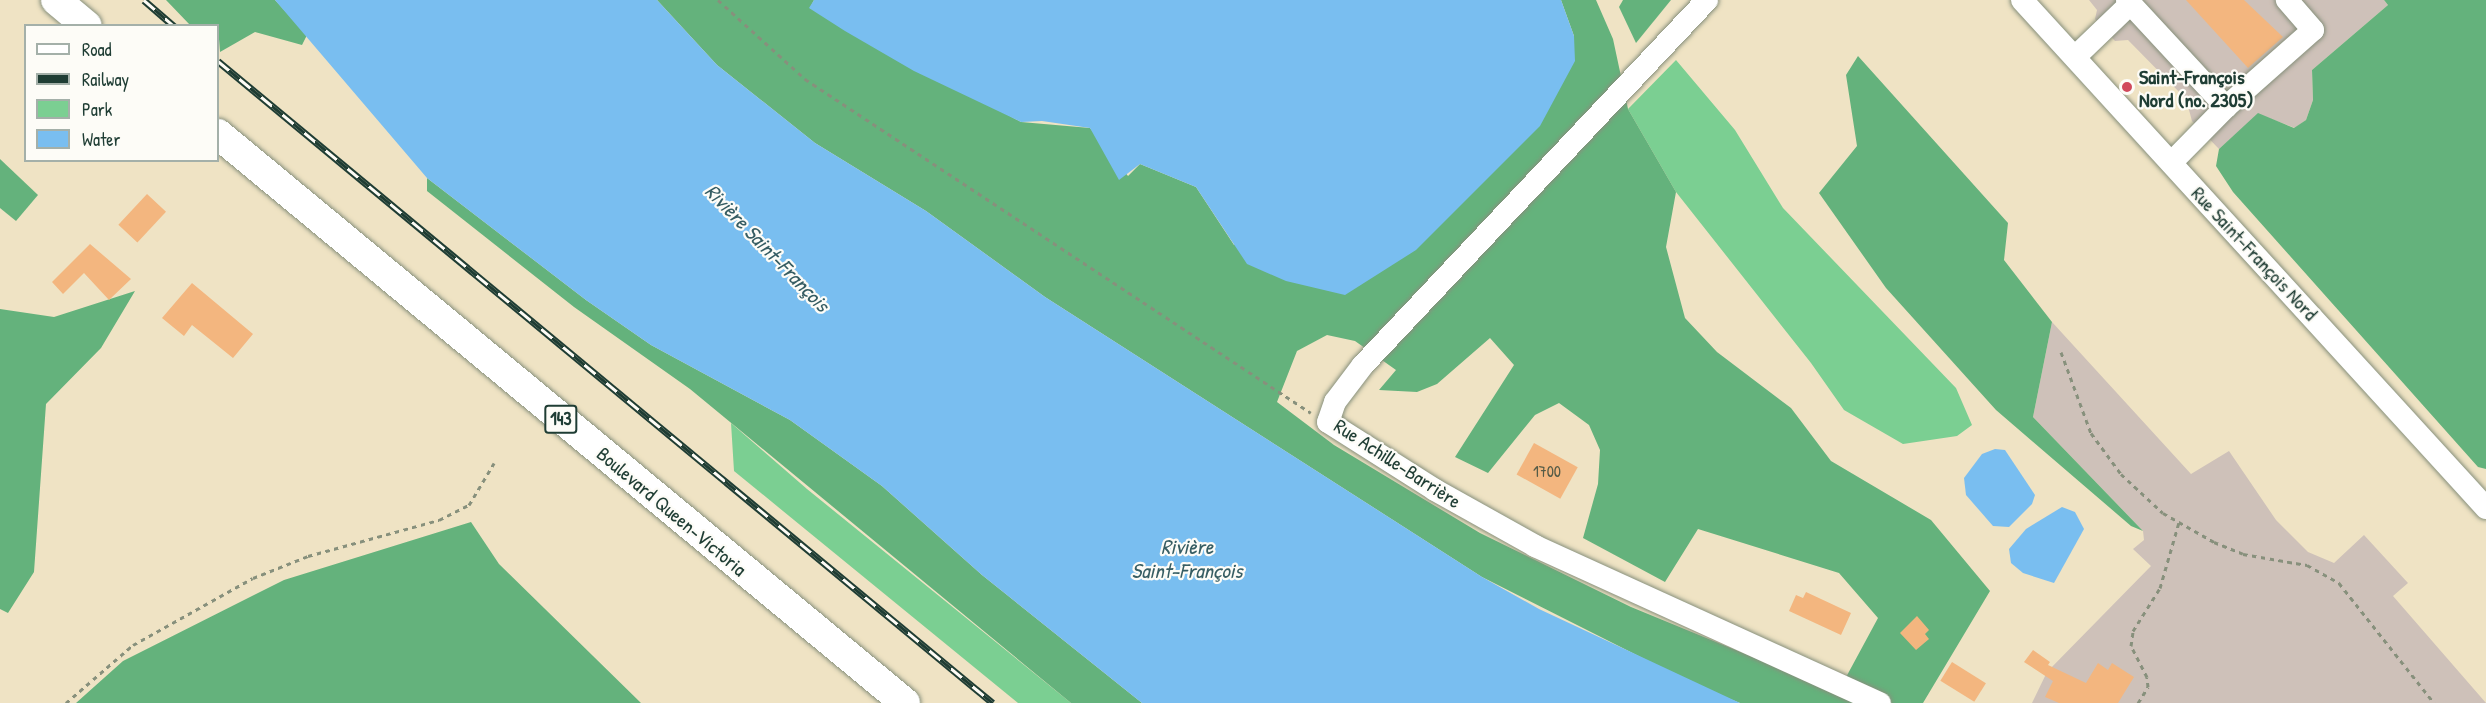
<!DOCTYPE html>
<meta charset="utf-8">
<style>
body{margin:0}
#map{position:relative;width:2486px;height:703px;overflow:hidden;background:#efe3c4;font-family:"Patrick Hand",sans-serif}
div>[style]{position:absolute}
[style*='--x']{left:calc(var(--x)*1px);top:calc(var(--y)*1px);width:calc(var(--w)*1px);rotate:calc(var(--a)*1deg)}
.industrial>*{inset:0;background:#cec1b9}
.green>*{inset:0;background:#7bcf92}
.forest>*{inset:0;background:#64b27c}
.water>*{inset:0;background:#79bef0}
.building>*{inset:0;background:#f3b67f;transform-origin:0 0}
.path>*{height:3px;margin-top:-1.5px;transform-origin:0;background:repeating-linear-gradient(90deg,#87907c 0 4.5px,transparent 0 9px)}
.roads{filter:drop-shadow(0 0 2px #87907c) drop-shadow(0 0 2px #87907c)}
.minor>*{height:22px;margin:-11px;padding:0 11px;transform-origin:11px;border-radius:11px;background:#fff}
.major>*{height:30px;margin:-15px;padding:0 15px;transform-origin:15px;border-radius:15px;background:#fff}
.rail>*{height:7px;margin-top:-3.5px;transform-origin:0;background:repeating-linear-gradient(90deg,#fdfcf7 0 14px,#1f3d34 0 28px);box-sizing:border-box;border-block:2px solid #1f3d34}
.dots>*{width:16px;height:16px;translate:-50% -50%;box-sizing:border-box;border:3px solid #fdfcf7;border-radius:50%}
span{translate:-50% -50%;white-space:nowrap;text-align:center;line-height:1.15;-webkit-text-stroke:4.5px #fdfcf7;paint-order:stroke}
.number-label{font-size:16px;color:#545b47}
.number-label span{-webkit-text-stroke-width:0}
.shield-label span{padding:2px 4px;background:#fdfcf7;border:2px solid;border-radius:4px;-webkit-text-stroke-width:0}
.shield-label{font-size:18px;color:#1f3d34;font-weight:700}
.poi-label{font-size:20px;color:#1f3d34;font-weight:700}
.left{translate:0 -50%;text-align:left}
.street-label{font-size:20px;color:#1f3d34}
.water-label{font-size:21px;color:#365d63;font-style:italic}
.legend{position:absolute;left:24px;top:24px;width:195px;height:138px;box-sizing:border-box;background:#fdfcf7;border:2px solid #a4b0a9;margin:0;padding:8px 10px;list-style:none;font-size:18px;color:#1f3d34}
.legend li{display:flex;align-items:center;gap:12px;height:30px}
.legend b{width:30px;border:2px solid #a4b0a9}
</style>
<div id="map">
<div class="industrial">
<i style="clip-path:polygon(2089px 0,2384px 0,2388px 5px,2312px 70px,2313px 100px,2306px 120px,2295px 128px,2258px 114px,2219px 149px,2192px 121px,2186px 99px,2128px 40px,2115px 41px,2095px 19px,2097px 10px)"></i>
<i style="clip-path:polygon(2052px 322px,2191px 474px,2229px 451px,2276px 520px,2308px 552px,2334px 563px,2364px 535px,2408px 583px,2393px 596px,2486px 703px,2032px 703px,2047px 672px,2151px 566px,2133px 549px,2144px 540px,2143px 531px,2033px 417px)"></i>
</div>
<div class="green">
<i style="clip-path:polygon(1676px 60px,1735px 130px,1783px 208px,1956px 388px,1972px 425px,1957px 436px,1903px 444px,1844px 410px,1811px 363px,1676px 192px,1628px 109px)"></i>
<i style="clip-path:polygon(731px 423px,807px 489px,1071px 703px,1018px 703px,734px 471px)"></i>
</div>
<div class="forest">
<i style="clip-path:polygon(166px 0,275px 0,307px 35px,302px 45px,255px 32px,220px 52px,218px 26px,190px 25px)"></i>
<i style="clip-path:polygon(evenodd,657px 0,814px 0,810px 8px,1021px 122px,1090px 128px,1128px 176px,1140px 164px,1196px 187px,1234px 245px,1574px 36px,1561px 0,1596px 0,1613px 39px,1628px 109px,1676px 192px,1666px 247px,1685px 318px,1717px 352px,1791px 408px,1831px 461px,1931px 520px,1990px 591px,1923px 703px,1740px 703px,1698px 686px,1482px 577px,1045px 297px,926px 211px,815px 143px,717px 65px,657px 0,1327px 335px,1355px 341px,1396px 370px,1379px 390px,1417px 392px,1437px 384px,1490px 338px,1514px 365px,1455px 457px,1488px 473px,1535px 415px,1559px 403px,1589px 425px,1600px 450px,1598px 484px,1583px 538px,1665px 582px,1698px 529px,1839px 573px,1878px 618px,1838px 692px,1631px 607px,1480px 533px,1334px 445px,1277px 402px,1297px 351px,1327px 335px)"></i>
<i style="clip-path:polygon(1623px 0,1671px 0,1636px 43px,1619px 7px)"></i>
<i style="clip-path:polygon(2384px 0,2486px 0,2486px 469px,2478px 467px,2233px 192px,2216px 166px,2219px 149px,2258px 113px,2294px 128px,2306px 120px,2313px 100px,2312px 70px,2388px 5px)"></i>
<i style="clip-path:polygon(1858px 56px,2008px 223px,2004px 260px,2052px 322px,2033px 417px,2143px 531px,2131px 526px,1996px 410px,1886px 288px,1819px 193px,1857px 146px,1846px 75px)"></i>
<i style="clip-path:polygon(0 159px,38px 195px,16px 221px,0 208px)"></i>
<i style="clip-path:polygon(427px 178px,586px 300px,651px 345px,790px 420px,882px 486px,982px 575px,1142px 703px,1071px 703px,690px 389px,574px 307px,427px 191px)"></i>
<i style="clip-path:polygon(135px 291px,101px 348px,46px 404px,34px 572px,8px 613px,0 609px,0 309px,54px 317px)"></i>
<i style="clip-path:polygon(471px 522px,499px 564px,641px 703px,76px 703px,123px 661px,284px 580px)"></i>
</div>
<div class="water">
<i style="clip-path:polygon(275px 0,657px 0,717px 65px,815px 143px,926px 211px,1045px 297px,1482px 577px,1539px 609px,1740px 703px,1142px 703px,982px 575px,882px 486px,790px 420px,651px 345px,586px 300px,427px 178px)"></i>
<i style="clip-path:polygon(814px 0,1561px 0,1574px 36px,1575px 61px,1540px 126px,1416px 250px,1345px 295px,1286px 281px,1247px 264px,1196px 187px,1140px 164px,1119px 180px,1090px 128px,1042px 121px,1021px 122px,914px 71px,845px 31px,809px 8px)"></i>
<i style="clip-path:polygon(1995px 449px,2005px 450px,2035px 495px,2032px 504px,2009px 527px,1993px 526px,1966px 495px,1964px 478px,1982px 454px)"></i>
<i style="clip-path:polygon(2062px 507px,2075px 512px,2084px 529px,2054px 583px,2023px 573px,2011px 563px,2009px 549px,2026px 529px)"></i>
</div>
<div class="building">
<i style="clip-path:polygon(2186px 0,2244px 0,2283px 37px,2248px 68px)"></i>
<i style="left:147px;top:194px;width:26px;height:42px;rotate:43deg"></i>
<i style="clip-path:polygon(90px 244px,131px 279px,109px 300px,84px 273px,63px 294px,52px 282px)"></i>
<i style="clip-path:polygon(192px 283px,253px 334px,233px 358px,192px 325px,184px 336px,162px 318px)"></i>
<i style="left:1534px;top:443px;width:50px;height:36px;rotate:29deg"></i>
<i style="clip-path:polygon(1806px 592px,1851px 613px,1841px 635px,1789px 611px,1796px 595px,1803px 598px)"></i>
<i style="clip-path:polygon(1917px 616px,1929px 630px,1925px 634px,1929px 639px,1916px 650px,1900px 633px)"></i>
<i style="clip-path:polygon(2033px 650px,2050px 662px,2048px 665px,2086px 683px,2098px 663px,2108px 670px,2112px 663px,2134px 677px,2118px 703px,2059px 703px,2045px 697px,2053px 681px,2024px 662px)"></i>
<i style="left:1952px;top:662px;width:40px;height:22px;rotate:32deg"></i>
</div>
<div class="path">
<i style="--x:718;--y:0;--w:118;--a:42.2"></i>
<i style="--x:805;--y:79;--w:606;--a:33.43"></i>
<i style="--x:2061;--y:352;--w:86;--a:69.7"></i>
<i style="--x:2091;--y:433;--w:51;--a:53.8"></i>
<i style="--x:2121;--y:474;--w:57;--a:42.9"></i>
<i style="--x:2163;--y:513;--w:59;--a:29.6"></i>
<i style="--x:2214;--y:542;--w:31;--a:22"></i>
<i style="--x:2243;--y:554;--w:65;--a:9.8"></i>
<i style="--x:2307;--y:565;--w:37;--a:29"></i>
<i style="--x:2339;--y:583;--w:153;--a:51.6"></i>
<i style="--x:66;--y:703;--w:89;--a:-40.9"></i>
<i style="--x:133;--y:645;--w:137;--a:-29.2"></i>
<i style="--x:253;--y:578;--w:59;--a:-21.8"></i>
<i style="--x:308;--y:556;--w:136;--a:-15.4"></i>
<i style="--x:439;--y:520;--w:34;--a:-27"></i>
<i style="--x:469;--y:505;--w:49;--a:-59.2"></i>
<i style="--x:2138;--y:703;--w:19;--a:-58"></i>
<i style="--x:2148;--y:687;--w:10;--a:-96"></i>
<i style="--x:2147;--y:677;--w:35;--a:-117"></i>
<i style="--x:2131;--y:646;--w:15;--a:-82"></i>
<i style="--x:2133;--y:631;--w:51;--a:-57.9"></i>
<i style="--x:2160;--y:588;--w:69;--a:-73.9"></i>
</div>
<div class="roads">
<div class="minor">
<i style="--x:1707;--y:0;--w:502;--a:133.3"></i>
<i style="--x:1363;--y:365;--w:46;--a:127.1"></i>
<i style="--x:1335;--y:402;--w:21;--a:109"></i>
<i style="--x:1328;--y:422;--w:127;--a:32.4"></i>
<i style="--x:1435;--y:490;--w:115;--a:29.2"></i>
<i style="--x:1535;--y:546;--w:379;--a:24.5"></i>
<i style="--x:2022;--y:0;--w:688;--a:47.59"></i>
<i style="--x:2127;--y:0;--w:146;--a:47.2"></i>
<i style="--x:2226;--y:107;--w:78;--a:134.5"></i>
<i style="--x:2075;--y:57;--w:76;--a:-43.9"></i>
<i style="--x:2226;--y:107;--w:116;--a:-41.5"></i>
<i style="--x:2313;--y:30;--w:40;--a:-131"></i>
</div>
<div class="major">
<i style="--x:56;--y:0;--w:40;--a:40"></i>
<i style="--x:218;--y:134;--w:892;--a:39.63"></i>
</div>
</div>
<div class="rail">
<i style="--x:144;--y:0;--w:40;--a:41"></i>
<i style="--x:218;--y:61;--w:1006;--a:39.64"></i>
</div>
<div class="dots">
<i style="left:2127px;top:87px;background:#d1495b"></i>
</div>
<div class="number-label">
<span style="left:1547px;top:471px">1700</span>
</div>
<div class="shield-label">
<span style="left:561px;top:419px">143</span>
</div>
<div class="poi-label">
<span class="left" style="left:2139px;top:88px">Saint-François<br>Nord (no. 2305)</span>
</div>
<div class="street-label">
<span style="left:2255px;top:253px;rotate:47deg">Rue Saint-François Nord</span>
<span style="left:1398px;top:463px;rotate:33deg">Rue Achille-Barrière</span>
<span style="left:672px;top:511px;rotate:40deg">Boulevard Queen-Victoria</span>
</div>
<div class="water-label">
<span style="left:767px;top:248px;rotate:46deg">Rivière Saint-François</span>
<span style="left:1187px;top:559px">Rivière<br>Saint-François</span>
</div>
<ul class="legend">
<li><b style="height:8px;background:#fff"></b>Road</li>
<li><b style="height:8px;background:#1f3d34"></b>Railway</li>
<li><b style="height:16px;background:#7bcf92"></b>Park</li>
<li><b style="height:16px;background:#79bef0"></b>Water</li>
</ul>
</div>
